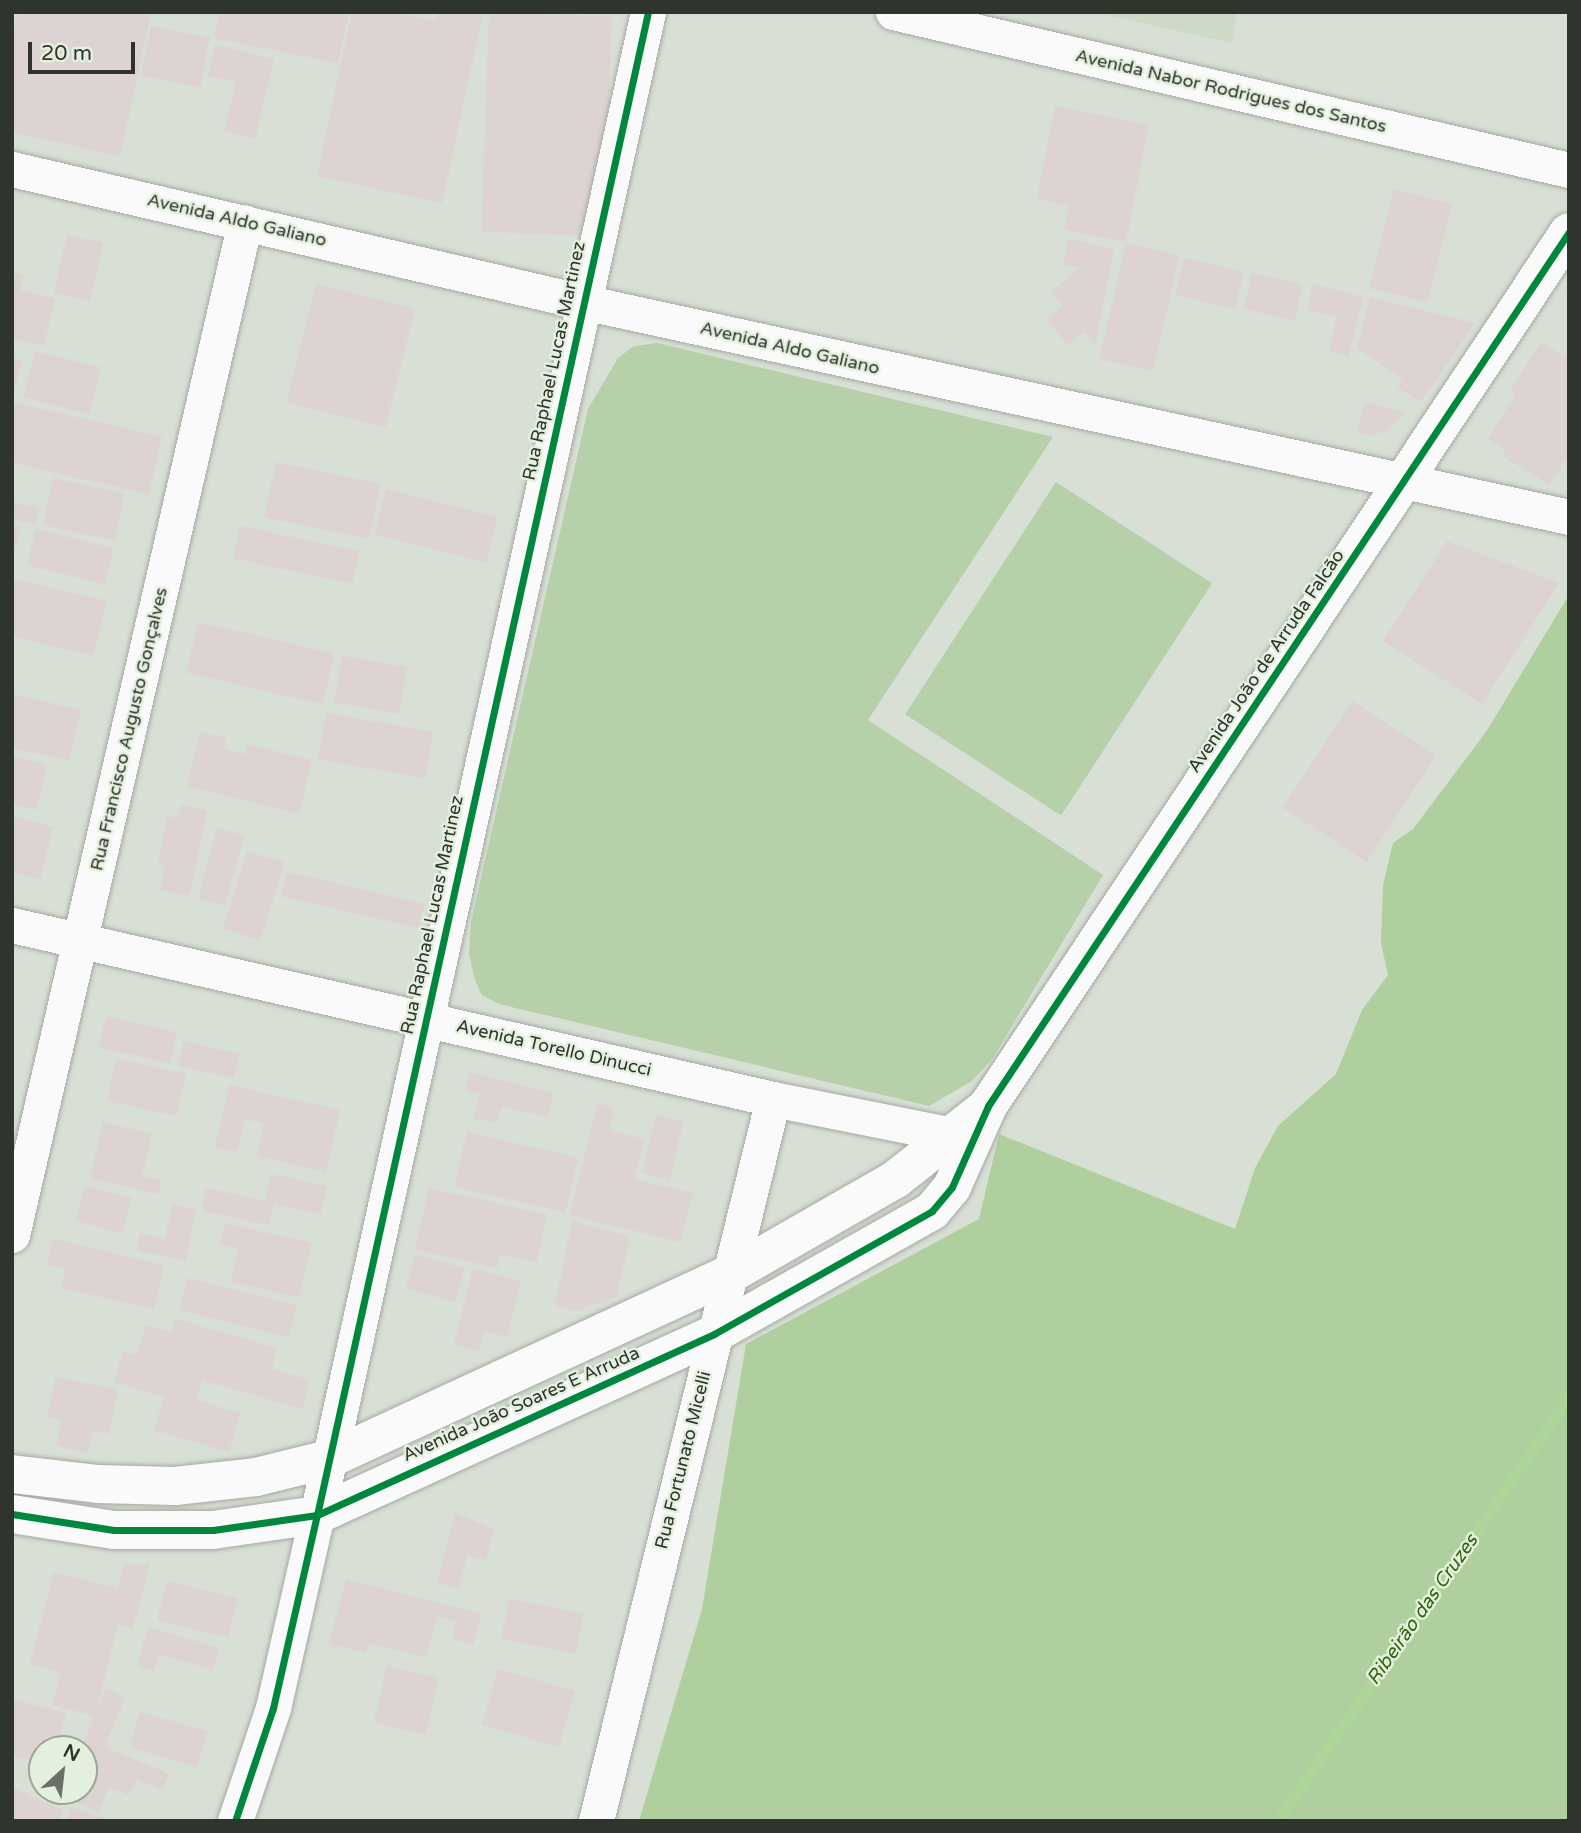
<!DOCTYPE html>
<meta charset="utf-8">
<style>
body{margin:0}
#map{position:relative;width:1581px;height:1833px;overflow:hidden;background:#d8dfd5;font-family:"Varela Round",sans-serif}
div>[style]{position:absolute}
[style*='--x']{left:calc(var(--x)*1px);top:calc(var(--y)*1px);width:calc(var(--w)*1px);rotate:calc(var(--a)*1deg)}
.built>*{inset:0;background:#cedac8}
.green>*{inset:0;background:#b6d0aa;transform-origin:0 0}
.forest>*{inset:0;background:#afd09e}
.stream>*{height:10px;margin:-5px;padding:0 5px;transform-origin:5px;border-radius:5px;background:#add698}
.building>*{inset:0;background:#dcd3d2;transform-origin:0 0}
.roads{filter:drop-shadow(0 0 2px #a5aaa3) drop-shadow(0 0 2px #a5aaa3)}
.minor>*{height:35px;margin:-17.5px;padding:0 17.5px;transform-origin:17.5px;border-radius:17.5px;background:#f9faf9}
.tertiary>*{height:38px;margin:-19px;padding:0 19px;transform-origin:19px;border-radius:19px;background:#f9faf9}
.cycleway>*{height:7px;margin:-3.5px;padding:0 3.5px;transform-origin:3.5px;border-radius:3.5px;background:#00873e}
span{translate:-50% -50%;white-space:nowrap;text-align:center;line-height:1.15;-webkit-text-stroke:5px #e4f0de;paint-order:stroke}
.street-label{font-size:18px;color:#2f342d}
.water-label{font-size:19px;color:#33640e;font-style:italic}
.frame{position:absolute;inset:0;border:14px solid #2f342d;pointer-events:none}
.north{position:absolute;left:28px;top:1735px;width:70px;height:70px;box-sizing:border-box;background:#e4f0de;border:2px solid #9ca597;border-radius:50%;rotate:27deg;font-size:19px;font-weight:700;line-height:28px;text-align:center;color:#2f342d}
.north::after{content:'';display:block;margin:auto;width:24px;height:32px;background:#6a7068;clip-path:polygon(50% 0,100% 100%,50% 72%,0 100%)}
.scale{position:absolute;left:28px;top:42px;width:107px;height:32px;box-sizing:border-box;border:4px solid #2f342d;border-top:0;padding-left:9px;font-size:21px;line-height:24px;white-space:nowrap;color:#2f342d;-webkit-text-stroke:5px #e4f0de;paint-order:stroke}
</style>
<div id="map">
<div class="built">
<i style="clip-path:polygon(1093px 12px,1238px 12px,1232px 43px)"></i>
</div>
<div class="green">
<i style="clip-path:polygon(657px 343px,1053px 437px,868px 720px,1103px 875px,992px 1059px,972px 1081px,929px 1106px,499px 1004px,482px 995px,475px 980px,469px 954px,471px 922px,588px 409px,618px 358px,634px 346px)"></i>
<i style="left:1056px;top:482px;width:186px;height:277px;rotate:33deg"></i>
</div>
<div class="forest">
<i style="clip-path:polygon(1569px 595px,1569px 1821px,639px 1821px,702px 1609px,746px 1344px,979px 1219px,999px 1134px,1235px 1229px,1255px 1168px,1278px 1126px,1336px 1074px,1362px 1010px,1388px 975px,1381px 943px,1383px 885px,1393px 843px,1413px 829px,1486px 732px)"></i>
</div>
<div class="stream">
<i style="--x:1278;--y:1821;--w:513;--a:-55.47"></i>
</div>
<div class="building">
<i style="clip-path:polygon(17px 12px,151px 12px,120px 156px,12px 132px,12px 35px)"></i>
<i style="clip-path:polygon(219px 12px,349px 12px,338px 63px,214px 38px)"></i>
<i style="clip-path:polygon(352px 12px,397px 12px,435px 21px,437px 12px,483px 12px,442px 203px,317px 176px)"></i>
<i style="left:489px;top:12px;width:123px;height:220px;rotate:2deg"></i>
<i style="left:151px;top:26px;width:60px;height:51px;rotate:11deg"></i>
<i style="clip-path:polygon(215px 45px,274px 59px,255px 139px,224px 131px,236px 82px,208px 76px)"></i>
<i style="clip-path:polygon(1055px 106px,1149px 125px,1126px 242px,1064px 230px,1069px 206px,1037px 199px)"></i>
<i style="left:1394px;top:189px;width:60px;height:102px;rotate:14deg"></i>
<i style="left:67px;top:235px;width:37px;height:59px;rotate:13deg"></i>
<i style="clip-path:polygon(1068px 239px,1114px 249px,1095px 344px,1085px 332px,1067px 345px,1047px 319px,1063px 306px,1051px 291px,1081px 268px,1063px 265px)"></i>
<i style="left:1126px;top:243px;width:55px;height:119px;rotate:13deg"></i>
<i style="left:1184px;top:258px;width:61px;height:38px;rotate:13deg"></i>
<i style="clip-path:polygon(12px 273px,24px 275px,20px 290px,55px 299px,44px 346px,12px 339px)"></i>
<i style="left:1252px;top:273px;width:52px;height:37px;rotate:13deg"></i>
<i style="left:316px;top:284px;width:102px;height:122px;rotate:14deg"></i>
<i style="clip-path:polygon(1313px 284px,1363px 297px,1349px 356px,1329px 351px,1337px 317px,1307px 310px)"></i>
<i style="clip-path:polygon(1370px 297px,1475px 323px,1421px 402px,1398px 388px,1402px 379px,1357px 348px)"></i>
<i style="clip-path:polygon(1541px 342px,1569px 359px,1569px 454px,1549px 485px,1503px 456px,1506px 450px,1488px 439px,1515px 395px,1510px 391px)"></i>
<i style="left:35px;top:351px;width:68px;height:48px;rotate:14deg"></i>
<i style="clip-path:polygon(12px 357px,22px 360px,13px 396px,12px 396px)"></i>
<i style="left:12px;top:402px;width:154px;height:59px;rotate:13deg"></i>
<i style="clip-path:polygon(1365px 402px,1405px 413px,1388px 430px,1372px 436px,1357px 432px)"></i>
<i style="left:276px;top:462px;width:107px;height:56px;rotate:12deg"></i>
<i style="left:53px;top:478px;width:73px;height:48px;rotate:12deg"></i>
<i style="left:386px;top:489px;width:115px;height:47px;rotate:14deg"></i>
<i style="clip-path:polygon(12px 502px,39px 508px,36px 524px,12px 519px)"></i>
<i style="clip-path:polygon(12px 525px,21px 527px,13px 556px,12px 556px)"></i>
<i style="left:240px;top:526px;width:122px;height:33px;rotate:12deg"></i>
<i style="left:36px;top:529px;width:80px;height:37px;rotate:14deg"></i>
<i style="clip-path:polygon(1447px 541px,1559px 583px,1482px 704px,1383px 641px)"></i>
<i style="left:12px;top:579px;width:97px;height:56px;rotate:13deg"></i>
<i style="left:198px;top:622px;width:140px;height:52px;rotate:13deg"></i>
<i style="left:342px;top:656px;width:66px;height:47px;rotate:10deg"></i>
<i style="clip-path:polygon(12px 694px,81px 710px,69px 760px,12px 748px)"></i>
<i style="left:1352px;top:701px;width:100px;height:127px;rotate:33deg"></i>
<i style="left:326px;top:713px;width:109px;height:47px;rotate:10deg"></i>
<i style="clip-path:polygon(200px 732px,226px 738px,224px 749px,245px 754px,247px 744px,312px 760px,299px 814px,187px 786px)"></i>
<i style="clip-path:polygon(12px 756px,47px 765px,36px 810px,12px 804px)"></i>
<i style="clip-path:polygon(181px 805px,207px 811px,190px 896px,160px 890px,165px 865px,158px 864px,167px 816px,179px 818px)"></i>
<i style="clip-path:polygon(12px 816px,53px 827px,40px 879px,12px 872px)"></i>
<i style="left:217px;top:828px;width:28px;height:73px;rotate:15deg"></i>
<i style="left:247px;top:851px;width:39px;height:81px;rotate:17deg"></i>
<i style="left:287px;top:872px;width:141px;height:25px;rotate:13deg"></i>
<i style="left:106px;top:1016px;width:73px;height:32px;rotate:13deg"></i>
<i style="left:184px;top:1041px;width:57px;height:25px;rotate:13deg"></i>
<i style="left:116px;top:1059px;width:71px;height:43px;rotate:12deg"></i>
<i style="clip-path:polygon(469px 1072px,553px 1093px,548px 1117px,502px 1106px,497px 1123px,474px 1118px,480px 1094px,465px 1090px)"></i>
<i style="clip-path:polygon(229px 1085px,340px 1110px,326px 1172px,257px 1156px,264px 1124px,245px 1119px,238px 1152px,215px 1147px)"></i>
<i style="clip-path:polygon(598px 1103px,614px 1108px,609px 1130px,644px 1139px,634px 1179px,693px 1193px,680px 1242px,570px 1215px)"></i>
<i style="left:656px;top:1115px;width:28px;height:60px;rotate:13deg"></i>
<i style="clip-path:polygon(103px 1122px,152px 1134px,142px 1176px,161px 1180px,159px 1194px,90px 1178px)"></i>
<i style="left:467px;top:1132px;width:114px;height:56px;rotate:13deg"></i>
<i style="clip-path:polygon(271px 1174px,327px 1186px,321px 1214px,274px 1204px,269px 1225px,202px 1211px,206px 1188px,265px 1201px)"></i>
<i style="left:85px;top:1186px;width:48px;height:36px;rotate:15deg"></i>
<i style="clip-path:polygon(429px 1188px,547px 1215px,537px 1262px,500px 1254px,497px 1268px,415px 1249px)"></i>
<i style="clip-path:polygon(172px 1204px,196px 1209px,186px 1261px,137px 1251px,140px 1233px,165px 1239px)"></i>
<i style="clip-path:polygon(572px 1221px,630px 1237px,616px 1297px,575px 1311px,555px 1305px)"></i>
<i style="clip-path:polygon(225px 1223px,312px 1243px,299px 1297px,231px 1282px,238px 1249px,220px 1245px)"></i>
<i style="clip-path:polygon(53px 1239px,164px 1265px,154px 1309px,61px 1288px,66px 1269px,47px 1265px)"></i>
<i style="left:415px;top:1255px;width:51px;height:35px;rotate:15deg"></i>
<i style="clip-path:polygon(473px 1269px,521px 1281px,507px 1337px,484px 1331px,479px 1351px,454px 1345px)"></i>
<i style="left:187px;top:1278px;width:113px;height:33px;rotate:14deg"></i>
<i style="clip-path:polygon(175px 1319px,277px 1348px,272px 1369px,310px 1380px,302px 1409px,202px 1380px,196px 1400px,240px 1413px,229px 1452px,154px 1430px,164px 1397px,114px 1382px,123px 1351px,137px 1355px,146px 1325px,171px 1333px)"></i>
<i style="clip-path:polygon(56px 1377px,118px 1390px,109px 1434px,93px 1430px,88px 1453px,56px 1446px,61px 1420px,47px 1417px)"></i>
<i style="clip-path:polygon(455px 1513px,494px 1529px,486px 1560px,467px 1556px,458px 1589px,437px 1583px)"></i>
<i style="clip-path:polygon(150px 1564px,133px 1628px,118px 1624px,95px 1716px,52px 1705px,61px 1672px,30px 1664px,54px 1572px,118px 1589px,123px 1565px)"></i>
<i style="clip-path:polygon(346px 1579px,481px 1614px,473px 1645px,452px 1639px,456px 1621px,437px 1616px,426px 1657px,369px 1643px,366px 1653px,329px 1644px)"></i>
<i style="left:167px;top:1581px;width:73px;height:40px;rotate:14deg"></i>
<i style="left:509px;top:1599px;width:76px;height:41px;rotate:11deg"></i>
<i style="clip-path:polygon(148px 1627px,219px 1648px,213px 1670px,159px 1654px,154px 1671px,137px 1666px)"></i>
<i style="left:387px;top:1666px;width:53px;height:58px;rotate:13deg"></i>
<i style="left:498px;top:1669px;width:80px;height:58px;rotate:16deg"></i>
<i style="clip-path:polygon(106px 1689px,125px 1697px,105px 1747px,169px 1774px,163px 1790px,136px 1779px,129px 1795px,109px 1787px,98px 1812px,61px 1796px,64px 1791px,84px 1791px,81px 1749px)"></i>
<i style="clip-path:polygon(12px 1699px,66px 1713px,56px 1749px,42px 1749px,42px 1764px,12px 1756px)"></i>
<i style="left:140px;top:1712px;width:70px;height:37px;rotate:16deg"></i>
<i style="clip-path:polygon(12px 1788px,63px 1810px,59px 1821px,12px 1821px)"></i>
<i style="clip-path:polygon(71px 1807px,108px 1820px,108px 1821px,66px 1821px)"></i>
</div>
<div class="roads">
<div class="minor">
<i style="--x:893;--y:12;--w:694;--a:13.16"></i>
<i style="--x:12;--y:169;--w:586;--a:13.11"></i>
<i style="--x:583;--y:302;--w:1009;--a:12.3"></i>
<i style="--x:12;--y:925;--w:781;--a:12.88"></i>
<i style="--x:773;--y:1099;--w:205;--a:11.3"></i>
<i style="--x:12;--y:1235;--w:1039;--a:-77.05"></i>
<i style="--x:235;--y:1821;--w:119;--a:-71.4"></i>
<i style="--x:273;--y:1708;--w:198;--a:-77.2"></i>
<i style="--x:317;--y:1515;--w:1539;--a:-77.58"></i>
<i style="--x:596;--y:1821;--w:743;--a:-76.23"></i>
</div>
<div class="tertiary">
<i style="--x:12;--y:1474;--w:87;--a:6.6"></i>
<i style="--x:98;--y:1484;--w:77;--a:1.5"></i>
<i style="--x:175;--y:1486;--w:81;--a:-6.3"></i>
<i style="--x:256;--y:1477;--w:75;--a:-13.9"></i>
<i style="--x:329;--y:1459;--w:444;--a:-24.8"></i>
<i style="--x:732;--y:1273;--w:189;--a:-29.8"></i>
<i style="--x:896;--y:1179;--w:115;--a:-38.3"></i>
<i style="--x:12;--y:1514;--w:103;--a:8.9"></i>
<i style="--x:114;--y:1530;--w:99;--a:0"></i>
<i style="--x:213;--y:1530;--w:105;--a:-8.2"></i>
<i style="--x:317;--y:1515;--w:436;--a:-24.5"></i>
<i style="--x:714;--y:1334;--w:250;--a:-29.4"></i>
<i style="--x:932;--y:1211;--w:31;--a:-50"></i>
<i style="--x:952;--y:1187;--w:89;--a:-66"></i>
<i style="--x:988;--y:1106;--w:1049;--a:-56.39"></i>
</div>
</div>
<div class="cycleway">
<i style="--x:12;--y:1514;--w:103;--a:8.9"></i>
<i style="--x:114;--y:1530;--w:99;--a:0"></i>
<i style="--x:213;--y:1530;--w:105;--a:-8.2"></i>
<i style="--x:317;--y:1515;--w:436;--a:-24.5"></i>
<i style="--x:714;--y:1334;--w:250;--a:-29.4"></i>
<i style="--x:932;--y:1211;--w:31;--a:-50"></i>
<i style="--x:952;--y:1187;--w:89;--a:-66"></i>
<i style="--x:988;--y:1106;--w:1049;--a:-56.39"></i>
<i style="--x:235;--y:1821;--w:119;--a:-71.4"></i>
<i style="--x:273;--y:1708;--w:198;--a:-77.2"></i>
<i style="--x:317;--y:1515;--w:1539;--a:-77.58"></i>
</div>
<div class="street-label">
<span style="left:1231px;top:91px;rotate:13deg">Avenida Nabor Rodrigues dos Santos</span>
<span style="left:237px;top:220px;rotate:13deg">Avenida Aldo Galiano</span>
<span style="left:790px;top:348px;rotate:13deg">Avenida Aldo Galiano</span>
<span style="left:554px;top:361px;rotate:-78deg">Rua Raphael Lucas Martinez</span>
<span style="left:1266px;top:661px;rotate:-56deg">Avenida João de Arruda Falcão</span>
<span style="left:129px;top:729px;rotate:-77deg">Rua Francisco Augusto Gonçalves</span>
<span style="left:432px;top:915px;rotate:-78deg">Rua Raphael Lucas Martinez</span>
<span style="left:554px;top:1048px;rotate:13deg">Avenida Torello Dinucci</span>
<span style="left:521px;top:1404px;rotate:-24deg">Avenida João Soares E Arruda</span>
<span style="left:683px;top:1460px;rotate:-76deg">Rua Fortunato Micelli</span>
</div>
<div class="water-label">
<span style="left:1423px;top:1610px;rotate:-55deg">Ribeirão das Cruzes</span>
</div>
<div class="frame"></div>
<div class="north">N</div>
<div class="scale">20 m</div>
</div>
